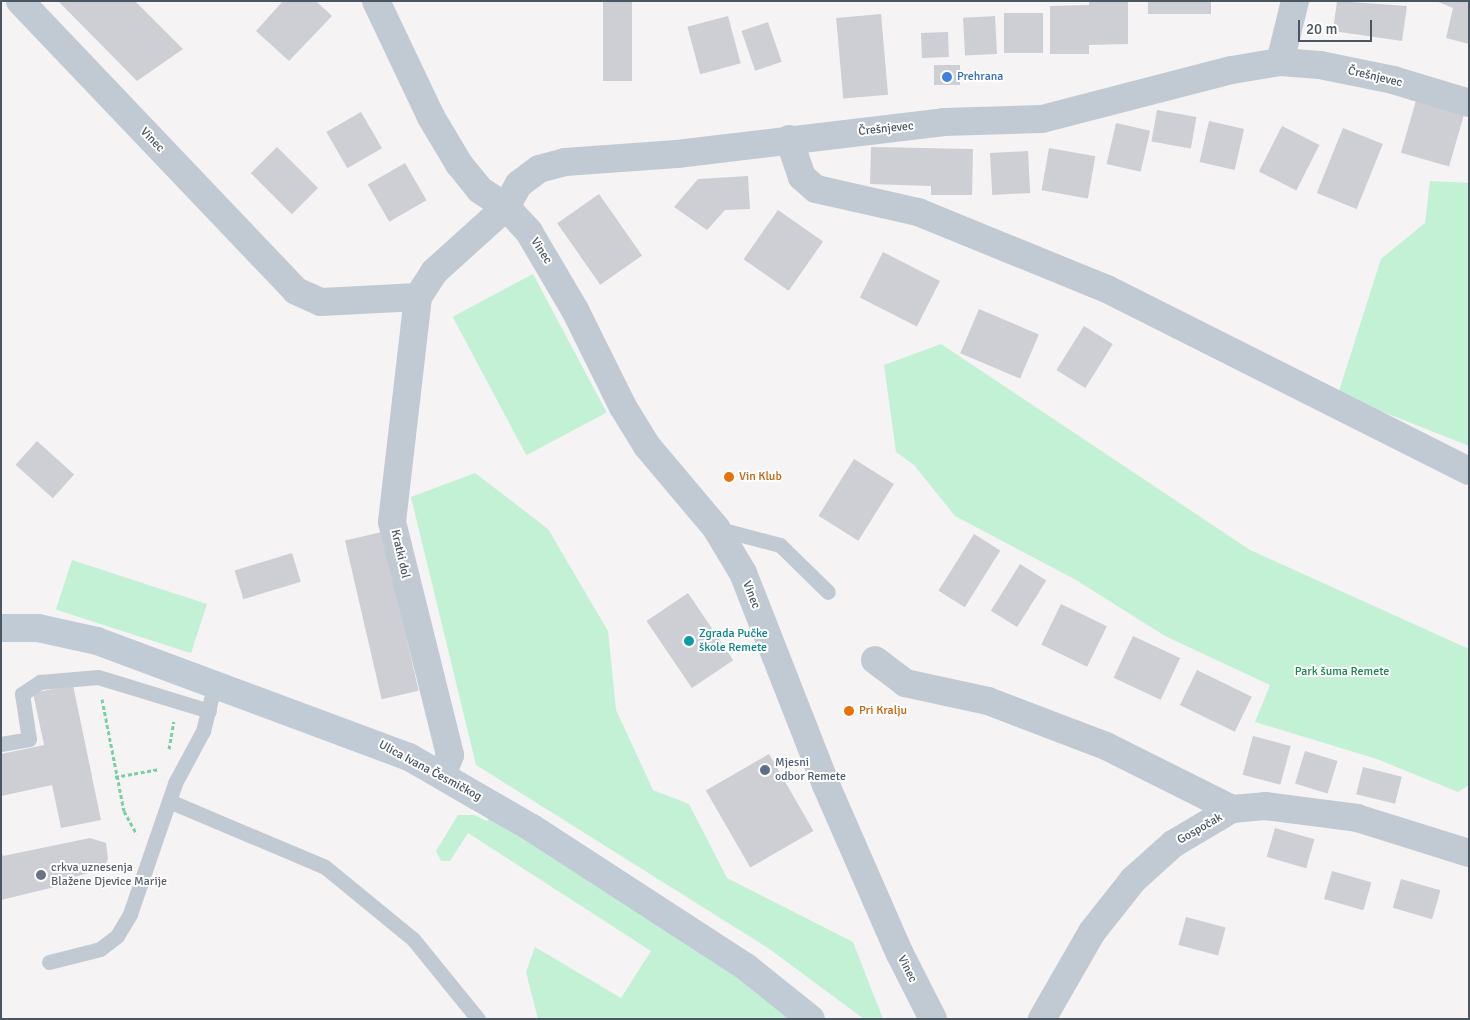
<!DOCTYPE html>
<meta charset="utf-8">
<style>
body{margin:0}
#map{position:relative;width:1470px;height:1020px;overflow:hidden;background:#f5f3f3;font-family:Signika,sans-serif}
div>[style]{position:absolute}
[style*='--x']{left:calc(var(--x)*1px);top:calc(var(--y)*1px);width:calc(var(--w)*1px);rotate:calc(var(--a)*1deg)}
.green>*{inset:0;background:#c3f1d5;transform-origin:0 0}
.building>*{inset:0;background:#cdcfd5;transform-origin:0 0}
.path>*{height:3px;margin-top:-1.5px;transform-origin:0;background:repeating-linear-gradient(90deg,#7ad0a6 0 4px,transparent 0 6.5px)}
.lane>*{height:15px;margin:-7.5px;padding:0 7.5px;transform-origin:7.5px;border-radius:7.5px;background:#c1cad2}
.street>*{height:28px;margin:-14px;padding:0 14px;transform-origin:14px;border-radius:14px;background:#c1cad2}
.secondary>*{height:28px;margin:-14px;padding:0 14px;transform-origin:14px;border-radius:14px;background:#c1cbd6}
.dots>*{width:14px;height:14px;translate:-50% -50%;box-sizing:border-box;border:2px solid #fff;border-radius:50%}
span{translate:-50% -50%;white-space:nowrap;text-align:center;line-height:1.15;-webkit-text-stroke:4px #fff;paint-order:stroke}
.shop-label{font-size:12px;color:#366cbe}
.left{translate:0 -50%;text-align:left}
.street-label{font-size:12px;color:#4a5661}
.food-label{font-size:12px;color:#c56008}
.culture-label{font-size:12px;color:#0d838f}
.park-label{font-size:12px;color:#17864f}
.service-label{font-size:12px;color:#4e5e75}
.worship-label{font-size:12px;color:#5b616d}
.frame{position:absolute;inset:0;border:2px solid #4a5661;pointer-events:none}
.scale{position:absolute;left:1298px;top:20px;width:74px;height:22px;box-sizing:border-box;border:2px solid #4a5661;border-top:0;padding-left:6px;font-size:15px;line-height:18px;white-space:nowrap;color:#4a5661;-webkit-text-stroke:4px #fff;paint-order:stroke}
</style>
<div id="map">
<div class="green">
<i style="clip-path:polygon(1430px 181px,1469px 183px,1469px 446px,1338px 394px,1381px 259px,1425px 223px)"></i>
<i style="left:533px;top:274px;width:157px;height:91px;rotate:62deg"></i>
<i style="clip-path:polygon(941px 344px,1250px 550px,1469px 649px,1469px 785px,1458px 792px,1377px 759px,1255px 722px,1270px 685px,1165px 636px,1076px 580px,955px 516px,914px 465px,896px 452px,884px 365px)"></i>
<i style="clip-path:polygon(475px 473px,548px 529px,608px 631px,616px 710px,653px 790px,689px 804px,727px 878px,853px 942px,883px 1019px,864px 1019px,768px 948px,476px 765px,411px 497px)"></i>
<i style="left:72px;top:560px;width:142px;height:52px;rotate:18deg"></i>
<i style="clip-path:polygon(458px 815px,474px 815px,487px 821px,490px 817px,767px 994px,795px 1019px,538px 1019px,526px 972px,535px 947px,621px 998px,651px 951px,468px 833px,450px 861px,441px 861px,436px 851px)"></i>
</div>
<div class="building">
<i style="clip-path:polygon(58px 1px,135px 1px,183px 49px,137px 81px)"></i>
<i style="clip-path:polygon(283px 1px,316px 1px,332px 16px,289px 61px,256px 31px)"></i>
<i style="left:603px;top:1px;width:29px;height:80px"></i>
<i style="clip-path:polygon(1089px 1px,1128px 1px,1128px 44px,1089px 45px,1089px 54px,1050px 54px,1050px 6px,1089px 5px)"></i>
<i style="left:1148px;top:1px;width:63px;height:13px"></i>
<i style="clip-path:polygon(1337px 1px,1407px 6px,1402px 41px,1333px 31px)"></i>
<i style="clip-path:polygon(1436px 1px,1469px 1px,1469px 44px,1446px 38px,1453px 8px)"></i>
<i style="left:1004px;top:13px;width:39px;height:40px"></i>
<i style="left:881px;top:14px;width:81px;height:45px;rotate:85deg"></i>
<i style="left:728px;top:16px;width:49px;height:42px;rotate:75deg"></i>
<i style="left:995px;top:16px;width:38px;height:32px;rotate:87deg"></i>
<i style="left:768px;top:22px;width:42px;height:28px;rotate:71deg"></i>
<i style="left:948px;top:32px;width:25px;height:27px;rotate:88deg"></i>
<i style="left:960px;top:65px;width:20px;height:26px;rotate:90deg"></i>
<i style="left:1417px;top:97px;width:50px;height:58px;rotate:16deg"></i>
<i style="left:1157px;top:110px;width:40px;height:32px;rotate:10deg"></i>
<i style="left:361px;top:112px;width:42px;height:40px;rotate:60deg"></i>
<i style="left:1209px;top:121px;width:36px;height:42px;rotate:13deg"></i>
<i style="left:1116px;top:123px;width:35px;height:42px;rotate:13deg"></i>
<i style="left:1282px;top:126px;width:42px;height:51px;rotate:27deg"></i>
<i style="left:1343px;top:128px;width:43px;height:70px;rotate:22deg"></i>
<i style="left:277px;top:147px;width:58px;height:37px;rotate:45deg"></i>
<i style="clip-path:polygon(871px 147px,973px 149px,972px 195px,931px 195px,931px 186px,870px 184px)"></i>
<i style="left:1049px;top:148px;width:47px;height:43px;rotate:10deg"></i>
<i style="left:1028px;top:151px;width:42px;height:38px;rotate:87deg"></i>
<i style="left:405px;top:163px;width:43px;height:43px;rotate:60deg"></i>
<i style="clip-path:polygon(748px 176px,750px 209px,725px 210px,707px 230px,674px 207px,698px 179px)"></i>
<i style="left:599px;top:194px;width:75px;height:51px;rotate:55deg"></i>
<i style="left:778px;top:210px;width:55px;height:60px;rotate:35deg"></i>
<i style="left:883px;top:252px;width:64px;height:51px;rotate:27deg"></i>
<i style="left:979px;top:309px;width:65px;height:48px;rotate:23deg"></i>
<i style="left:1084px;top:326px;width:34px;height:52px;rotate:32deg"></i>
<i style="left:37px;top:441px;width:50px;height:32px;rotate:42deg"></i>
<i style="left:854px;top:459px;width:47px;height:67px;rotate:32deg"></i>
<i style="left:382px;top:532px;width:163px;height:38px;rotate:77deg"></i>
<i style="left:974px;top:534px;width:31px;height:67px;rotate:32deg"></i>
<i style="left:292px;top:553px;width:30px;height:60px;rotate:73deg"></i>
<i style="left:1020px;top:564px;width:31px;height:55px;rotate:32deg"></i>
<i style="left:688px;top:593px;width:81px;height:50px;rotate:56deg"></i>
<i style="left:1061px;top:604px;width:51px;height:45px;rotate:26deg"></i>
<i style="left:1133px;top:636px;width:52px;height:46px;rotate:25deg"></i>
<i style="left:1197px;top:670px;width:61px;height:39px;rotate:26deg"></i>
<i style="clip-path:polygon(73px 685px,101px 820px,61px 828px,52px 785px,1px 796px,1px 754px,44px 745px,33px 693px)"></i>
<i style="left:1253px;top:736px;width:39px;height:40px;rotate:15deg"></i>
<i style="left:1305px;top:751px;width:34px;height:34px;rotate:17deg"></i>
<i style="left:769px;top:754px;width:89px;height:73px;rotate:60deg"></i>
<i style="left:1363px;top:767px;width:40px;height:28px;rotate:14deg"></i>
<i style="left:1275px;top:828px;width:41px;height:30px;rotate:16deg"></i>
<i style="clip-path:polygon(90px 838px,106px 843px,108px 859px,103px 869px,60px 881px,63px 885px,1px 900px,1px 849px,3px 856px)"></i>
<i style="left:1332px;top:871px;width:41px;height:29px;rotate:16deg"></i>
<i style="left:1401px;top:879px;width:41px;height:30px;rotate:16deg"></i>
<i style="left:1186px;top:917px;width:41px;height:29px;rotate:15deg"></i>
</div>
<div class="path">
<i style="--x:102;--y:699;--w:114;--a:78.9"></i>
<i style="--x:124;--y:811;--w:26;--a:61"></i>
<i style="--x:169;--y:749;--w:28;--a:-80"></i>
<i style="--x:115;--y:777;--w:45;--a:-10.3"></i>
</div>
<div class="lane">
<i style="--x:716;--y:528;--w:66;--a:14.9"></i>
<i style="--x:780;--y:545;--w:67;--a:44.4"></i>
<i style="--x:1;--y:744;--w:28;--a:-10"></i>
<i style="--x:29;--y:739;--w:46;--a:-98.8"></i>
<i style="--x:22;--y:694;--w:22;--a:-34"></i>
<i style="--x:40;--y:682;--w:58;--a:-4.9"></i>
<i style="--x:98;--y:677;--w:116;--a:17"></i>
<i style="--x:169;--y:801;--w:169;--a:22.9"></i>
<i style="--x:325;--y:867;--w:114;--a:39.3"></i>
<i style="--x:413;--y:939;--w:103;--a:50.9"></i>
<i style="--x:49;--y:962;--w:53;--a:-14.3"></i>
<i style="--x:100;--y:949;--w:21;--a:-37"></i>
<i style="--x:117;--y:936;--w:26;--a:-59"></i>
<i style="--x:130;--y:914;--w:139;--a:-71"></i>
<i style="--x:175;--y:783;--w:59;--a:-61.7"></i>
<i style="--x:203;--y:731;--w:49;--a:-76"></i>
</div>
<div class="street">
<i style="--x:20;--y:1;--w:400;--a:46.4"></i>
<i style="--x:296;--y:291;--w:27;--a:24"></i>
<i style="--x:321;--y:302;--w:97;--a:-3"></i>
<i style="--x:418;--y:297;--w:30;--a:-57"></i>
<i style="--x:434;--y:272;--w:97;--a:-42.1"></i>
<i style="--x:506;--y:207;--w:26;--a:-61"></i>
<i style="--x:519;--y:184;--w:25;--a:-37"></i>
<i style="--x:539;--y:169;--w:27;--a:-15"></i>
<i style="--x:565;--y:162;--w:112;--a:-4.1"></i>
<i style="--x:677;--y:154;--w:269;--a:-6.8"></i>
<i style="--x:944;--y:122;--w:98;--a:-1.8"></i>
<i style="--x:1042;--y:119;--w:196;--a:-14.5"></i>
<i style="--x:1232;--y:70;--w:49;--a:-9.5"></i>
<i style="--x:1280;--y:62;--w:40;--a:4.3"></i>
<i style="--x:1320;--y:65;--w:75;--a:11.6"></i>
<i style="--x:1393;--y:80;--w:79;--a:16.8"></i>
<i style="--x:376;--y:1;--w:128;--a:64.6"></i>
<i style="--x:431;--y:117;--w:55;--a:59.2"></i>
<i style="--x:459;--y:164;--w:33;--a:51"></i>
<i style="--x:480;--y:190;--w:31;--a:33"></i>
<i style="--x:506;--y:207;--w:34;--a:47"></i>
<i style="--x:529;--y:232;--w:91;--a:59.5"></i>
<i style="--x:575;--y:310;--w:108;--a:63.7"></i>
<i style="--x:623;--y:407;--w:46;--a:58.4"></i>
<i style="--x:647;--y:446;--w:107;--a:49.9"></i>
<i style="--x:716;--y:528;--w:52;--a:59"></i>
<i style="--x:743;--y:573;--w:228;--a:68.6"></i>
<i style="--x:826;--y:785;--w:184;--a:66.4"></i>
<i style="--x:900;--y:954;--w:73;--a:63.1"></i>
<i style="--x:1280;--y:62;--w:63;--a:-76.2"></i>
<i style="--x:789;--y:139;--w:40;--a:71.1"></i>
<i style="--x:802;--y:177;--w:18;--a:41"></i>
<i style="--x:816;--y:189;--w:105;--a:12.7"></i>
<i style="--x:918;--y:212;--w:204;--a:22.2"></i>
<i style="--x:1107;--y:289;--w:405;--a:26.7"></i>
<i style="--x:418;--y:297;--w:226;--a:96.6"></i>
<i style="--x:392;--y:522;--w:240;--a:76"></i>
<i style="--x:450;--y:755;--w:22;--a:111"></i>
<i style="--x:875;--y:660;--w:38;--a:37"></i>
<i style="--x:905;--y:683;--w:85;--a:12.2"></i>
<i style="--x:988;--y:701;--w:126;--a:20.9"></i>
<i style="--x:1106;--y:746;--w:141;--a:26.6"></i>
<i style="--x:1042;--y:1019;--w:100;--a:-60.1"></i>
<i style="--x:1092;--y:932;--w:66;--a:-51.7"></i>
<i style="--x:1133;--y:880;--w:54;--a:-42"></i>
<i style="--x:1173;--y:844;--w:69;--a:-30.7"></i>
<i style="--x:1232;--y:809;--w:33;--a:-5"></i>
<i style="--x:1265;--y:806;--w:93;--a:7.4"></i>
<i style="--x:1357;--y:818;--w:117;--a:17.4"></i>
</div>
<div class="secondary">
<i style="--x:1;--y:628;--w:37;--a:0"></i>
<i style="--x:38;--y:628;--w:60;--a:12.4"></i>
<i style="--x:97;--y:641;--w:333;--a:20.4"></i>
<i style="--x:409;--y:757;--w:142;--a:30"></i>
<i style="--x:532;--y:828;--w:255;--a:33"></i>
<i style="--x:746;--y:967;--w:83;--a:38.7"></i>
</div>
<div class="dots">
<i style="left:947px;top:77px;background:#3f7fe0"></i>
<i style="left:729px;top:477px;background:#e8710a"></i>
<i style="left:689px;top:641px;background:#0f9aa8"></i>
<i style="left:849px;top:711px;background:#e8710a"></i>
<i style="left:765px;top:770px;background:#5c6f8a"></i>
<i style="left:41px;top:875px;background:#6b7280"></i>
</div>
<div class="shop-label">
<span class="left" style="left:957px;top:77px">Prehrana</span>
</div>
<div class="street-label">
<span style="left:1375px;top:77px;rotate:13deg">Črešnjevec</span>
<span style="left:886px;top:129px;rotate:-6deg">Črešnjevec</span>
<span style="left:152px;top:140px;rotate:46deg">Vinec</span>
<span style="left:541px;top:251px;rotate:57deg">Vinec</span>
<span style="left:400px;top:554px;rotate:77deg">Kratki dol</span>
<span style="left:751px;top:595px;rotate:69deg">Vinec</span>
<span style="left:430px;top:771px;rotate:28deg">Ulica Ivana Česmičkog</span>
<span style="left:1200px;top:829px;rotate:-30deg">Gospočak</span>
<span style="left:907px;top:969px;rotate:63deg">Vinec</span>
</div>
<div class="food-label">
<span class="left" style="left:739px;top:477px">Vin Klub</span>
<span class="left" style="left:859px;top:711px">Pri Kralju</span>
</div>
<div class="culture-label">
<span class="left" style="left:699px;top:641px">Zgrada Pučke<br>škole Remete</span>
</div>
<div class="park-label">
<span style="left:1342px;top:672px">Park šuma Remete</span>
</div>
<div class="service-label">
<span class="left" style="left:775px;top:770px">Mjesni<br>odbor Remete</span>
</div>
<div class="worship-label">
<span class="left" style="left:51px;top:875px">crkva uznesenja<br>Blažene Djevice Marije</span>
</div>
<div class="frame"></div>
<div class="scale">20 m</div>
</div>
